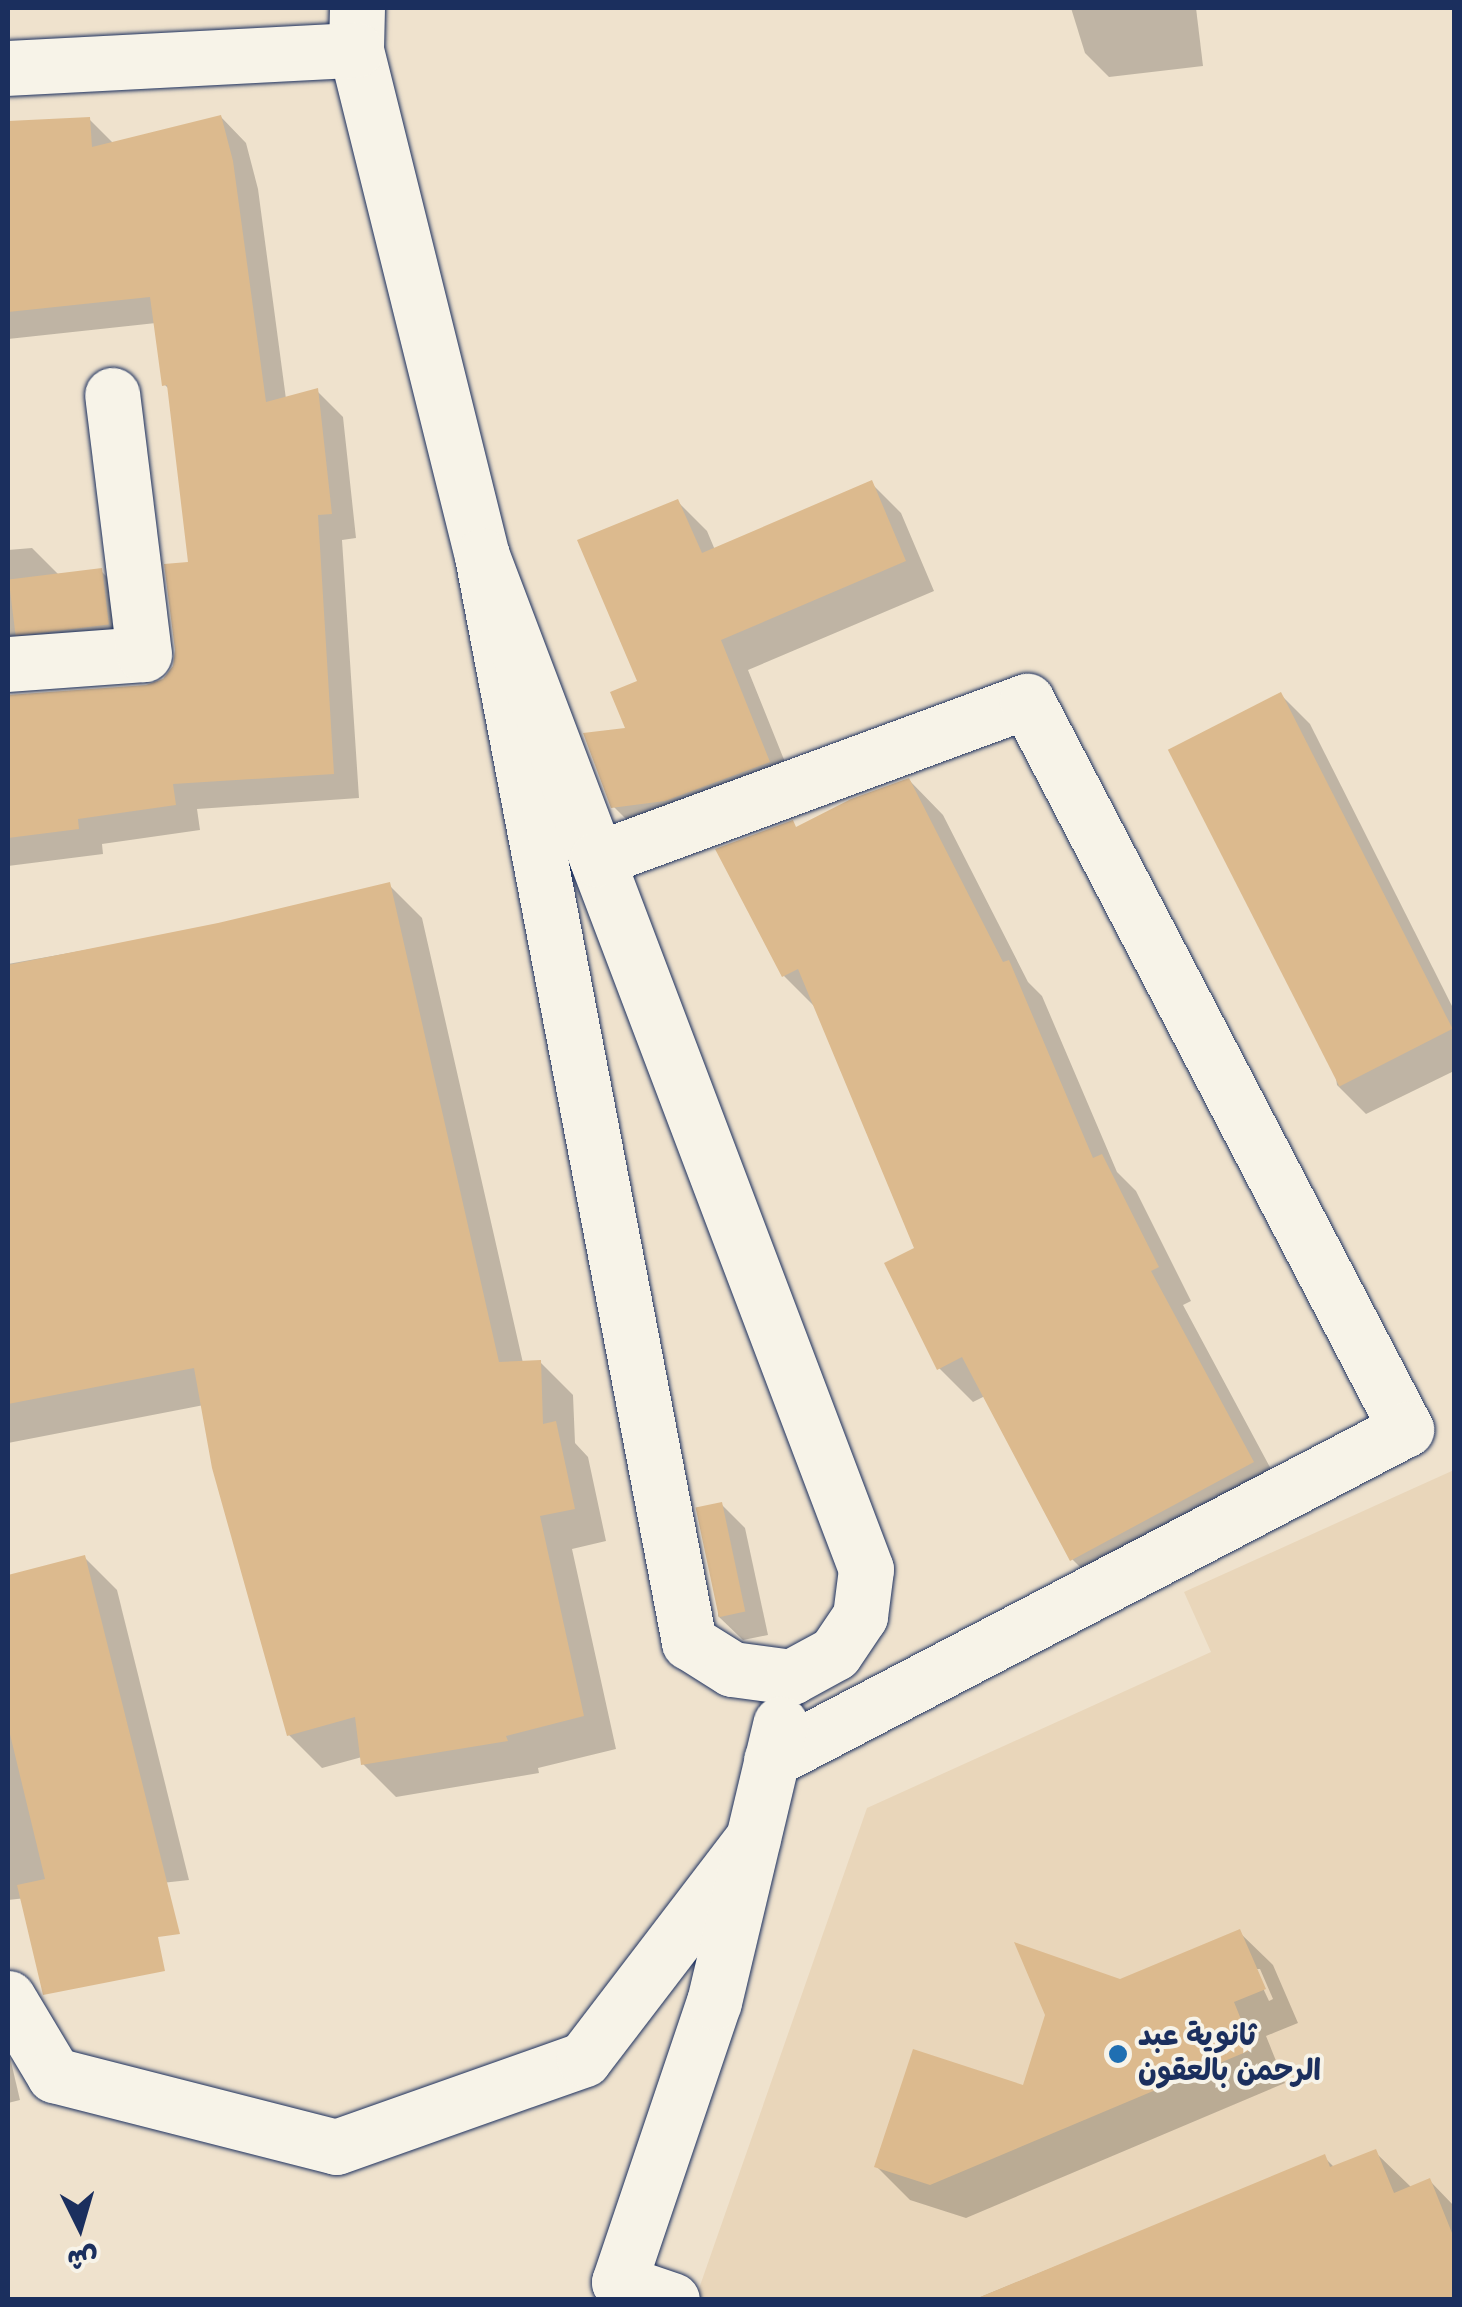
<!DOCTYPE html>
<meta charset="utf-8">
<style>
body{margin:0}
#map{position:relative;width:1462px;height:2307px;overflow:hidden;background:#efe2cd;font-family:Mynerve,"Playpen Sans Arabic",sans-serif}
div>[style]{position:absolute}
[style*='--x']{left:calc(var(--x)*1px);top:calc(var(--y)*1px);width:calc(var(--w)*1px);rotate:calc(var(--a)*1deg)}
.built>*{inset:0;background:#e9d6ba}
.shadow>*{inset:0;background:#0003}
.building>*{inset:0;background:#dcba8e;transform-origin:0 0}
.roads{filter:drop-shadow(0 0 2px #1b2f5e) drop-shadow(0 0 2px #1b2f5e)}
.minor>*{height:55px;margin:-27.5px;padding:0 27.5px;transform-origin:27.5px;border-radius:27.5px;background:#f7f3e8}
.dots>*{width:28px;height:28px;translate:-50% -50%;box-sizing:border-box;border:5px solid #f7f3e8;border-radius:50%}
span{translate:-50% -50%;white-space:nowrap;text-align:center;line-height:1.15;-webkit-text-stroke:8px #f7f3e8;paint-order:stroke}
.poi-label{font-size:30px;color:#1b2f5e;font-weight:700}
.left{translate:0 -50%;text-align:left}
.frame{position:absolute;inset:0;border:10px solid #1b2f5e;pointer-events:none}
.north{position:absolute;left:30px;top:2177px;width:100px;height:100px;-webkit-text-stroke:8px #f7f3e8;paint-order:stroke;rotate:175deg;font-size:28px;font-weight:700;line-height:40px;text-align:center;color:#1b2f5e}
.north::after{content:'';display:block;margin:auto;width:35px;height:45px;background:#1b2f5e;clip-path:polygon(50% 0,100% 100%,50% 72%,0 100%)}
</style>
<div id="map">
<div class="built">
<i style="clip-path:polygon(1454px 1470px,1454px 2299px,695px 2300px,867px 1808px,1211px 1652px,1184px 1592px)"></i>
</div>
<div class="shadow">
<i style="clip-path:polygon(1071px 8px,1196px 8px,1203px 66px,1109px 77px,1085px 53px)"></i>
<i style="clip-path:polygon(221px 117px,246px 143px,258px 189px,286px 399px,317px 391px,343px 417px,356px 538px,342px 540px,359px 798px,197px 809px,200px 830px,102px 844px,103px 854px,8px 866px,8px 697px,147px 688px,164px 681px,175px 667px,191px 565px,170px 390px,165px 385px,156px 323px,8px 339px,8px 124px,89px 119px,114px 144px)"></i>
<i style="clip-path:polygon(871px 483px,901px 513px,934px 591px,748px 670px,797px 792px,643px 836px,613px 806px,678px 502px,707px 531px,715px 550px)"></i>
<i style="clip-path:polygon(32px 548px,58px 574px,101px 571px,126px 596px,133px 650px,8px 673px,8px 550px)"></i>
<i style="clip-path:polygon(1281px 695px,1310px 724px,1454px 1010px,1454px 1071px,1366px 1114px,1337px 1085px)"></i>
<i style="clip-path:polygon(909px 780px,943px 815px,1028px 982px,1042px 996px,1117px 1172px,1136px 1191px,1191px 1301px,1183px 1305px,1286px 1497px,1106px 1593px,1072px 1559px,985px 1396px,973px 1402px,939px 1368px,917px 1249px,818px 1010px,784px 976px,798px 829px)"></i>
<i style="clip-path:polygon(389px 885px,422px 918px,523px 1363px,540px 1362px,573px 1395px,575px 1443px,588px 1457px,606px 1541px,572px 1549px,616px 1749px,538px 1768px,539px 1773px,396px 1797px,363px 1764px,362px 1757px,322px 1768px,289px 1735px,204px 1405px,8px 1443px,8px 964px,219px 926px)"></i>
<i style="clip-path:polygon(721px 1504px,745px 1528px,768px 1635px,743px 1640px,718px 1616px)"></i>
<i style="clip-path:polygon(85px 1558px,117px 1590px,189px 1880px,8px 1900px,8px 1577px)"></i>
<i style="clip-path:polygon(evenodd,1239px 1932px,1273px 1965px,1298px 2023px,1266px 2036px,1285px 2083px,966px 2218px,910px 2200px,876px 2166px,1024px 2088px,1120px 1982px,1239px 1932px,1254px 1969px,1260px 1969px,1273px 1999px,1269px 2001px,1254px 1969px)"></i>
<i style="clip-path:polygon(8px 2049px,20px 2100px,8px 2103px)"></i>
<i style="clip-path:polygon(1375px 2152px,1412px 2188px,1430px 2181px,1454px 2206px,1454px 2300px,973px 2300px,1324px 2157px,1335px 2168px)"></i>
</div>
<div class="building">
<i style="clip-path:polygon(221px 115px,233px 161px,266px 402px,318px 388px,332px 514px,318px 515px,334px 774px,173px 784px,176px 805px,78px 819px,79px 829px,8px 838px,8px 695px,146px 685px,163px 679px,173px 666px,175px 650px,164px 564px,188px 562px,167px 385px,162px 386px,150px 297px,8px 312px,8px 121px,90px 117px,92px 147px)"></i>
<i style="clip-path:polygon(872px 480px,906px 561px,721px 640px,770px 762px,665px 801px,611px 808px,583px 733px,625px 728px,610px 692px,637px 681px,577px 540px,678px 499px,702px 553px)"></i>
<i style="left:102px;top:568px;width:57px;height:94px;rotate:83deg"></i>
<i style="left:1281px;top:692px;width:378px;height:127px;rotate:63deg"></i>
<i style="clip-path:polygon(909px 778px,1003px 962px,1009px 960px,1093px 1158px,1102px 1154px,1159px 1267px,1151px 1271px,1254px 1462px,1070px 1561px,962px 1357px,937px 1370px,884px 1263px,914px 1248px,798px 969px,782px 977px,715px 849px,793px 820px,796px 827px,851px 799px)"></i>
<i style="clip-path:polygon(390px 882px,499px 1362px,541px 1360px,543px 1424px,556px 1421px,575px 1509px,540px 1516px,584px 1716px,506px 1736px,508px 1741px,361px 1765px,355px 1717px,287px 1736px,212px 1468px,194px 1368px,8px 1404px,8px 965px,218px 923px)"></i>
<i style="left:722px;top:1502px;width:112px;height:27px;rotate:78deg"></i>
<i style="clip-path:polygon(85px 1555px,180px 1934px,158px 1937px,165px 1971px,43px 1995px,17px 1885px,45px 1879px,8px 1726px,8px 1575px)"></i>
<i style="clip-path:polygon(1240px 1929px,1266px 1989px,1234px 2002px,1253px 2049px,930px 2185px,874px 2167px,913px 2049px,1023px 2085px,1045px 2015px,1014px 1942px,1120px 1979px)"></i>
<i style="clip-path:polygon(1376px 2149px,1394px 2193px,1430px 2178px,1454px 2238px,1454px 2300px,973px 2300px,1325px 2154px,1330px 2167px)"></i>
</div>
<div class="roads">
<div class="minor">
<i style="--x:357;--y:8;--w:42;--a:91.4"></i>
<i style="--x:356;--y:50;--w:521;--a:76.02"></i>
<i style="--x:482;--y:556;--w:1106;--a:79.21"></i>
<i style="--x:689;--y:1642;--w:51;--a:32.1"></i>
<i style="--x:732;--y:1669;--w:60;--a:7.7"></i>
<i style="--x:791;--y:1677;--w:50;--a:-28.6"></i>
<i style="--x:835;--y:1653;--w:45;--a:-56"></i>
<i style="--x:860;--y:1616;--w:47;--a:-82.7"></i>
<i style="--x:866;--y:1569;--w:1083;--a:-110.76"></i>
<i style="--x:8;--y:68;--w:348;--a:-3"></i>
<i style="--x:8;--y:664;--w:136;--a:-4.2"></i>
<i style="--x:144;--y:654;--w:261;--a:-97"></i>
<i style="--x:597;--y:859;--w:458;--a:-20.2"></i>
<i style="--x:1027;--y:701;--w:821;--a:62.5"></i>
<i style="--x:1406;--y:1429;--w:716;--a:152.47"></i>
<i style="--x:8;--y:1998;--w:90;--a:59.1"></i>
<i style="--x:54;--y:2075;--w:291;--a:14.3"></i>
<i style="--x:336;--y:2147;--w:263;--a:-19.5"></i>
<i style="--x:584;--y:2059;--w:278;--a:-52.6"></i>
<i style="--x:672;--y:2300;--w:56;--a:-161.2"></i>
<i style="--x:619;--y:2282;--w:296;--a:-71.3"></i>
<i style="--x:714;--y:2002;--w:286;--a:-76.6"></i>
</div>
</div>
<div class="dots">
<i style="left:1118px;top:2054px;background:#1f6fb2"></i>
</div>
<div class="poi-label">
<span class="left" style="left:1138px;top:2054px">ثانوية عبد<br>الرحمن بالعقون</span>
</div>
<div class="frame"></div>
<div class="north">ش</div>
</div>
